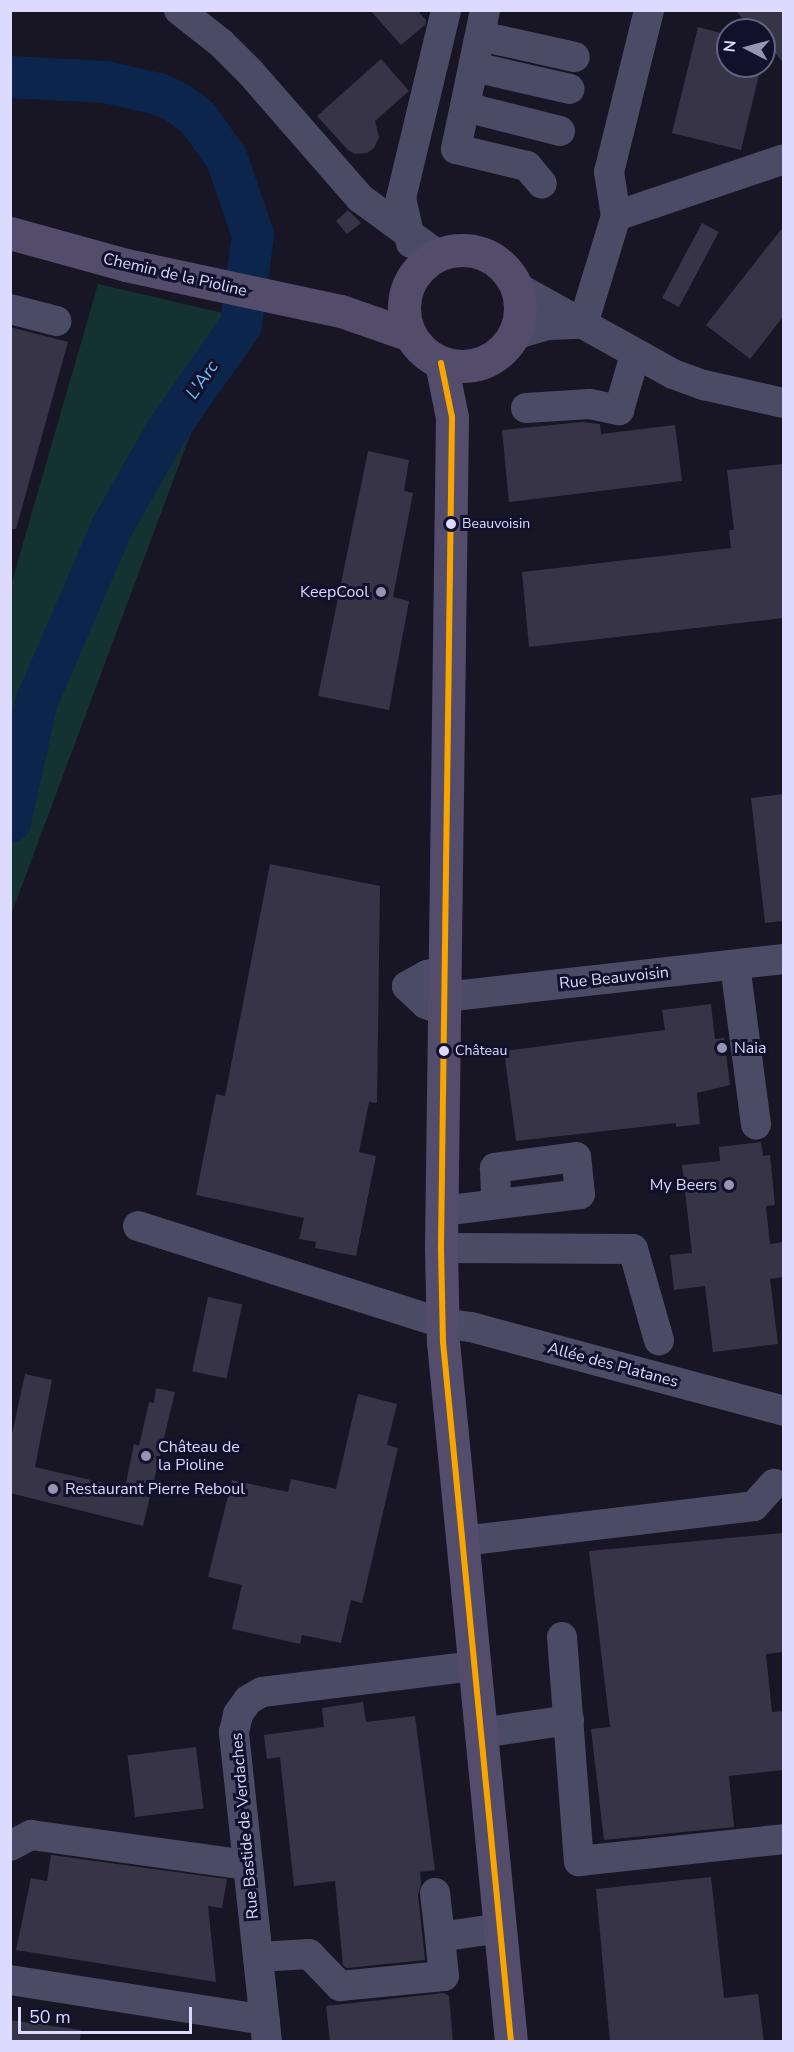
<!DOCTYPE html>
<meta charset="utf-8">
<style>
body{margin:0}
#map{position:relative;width:794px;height:2052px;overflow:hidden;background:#181625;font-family:"Nunito Sans",sans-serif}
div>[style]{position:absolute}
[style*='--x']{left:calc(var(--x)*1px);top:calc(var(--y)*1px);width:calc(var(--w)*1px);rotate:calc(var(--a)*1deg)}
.green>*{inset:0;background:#133231}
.river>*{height:42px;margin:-21px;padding:0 21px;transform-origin:21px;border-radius:21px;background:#0b254c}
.building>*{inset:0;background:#363446;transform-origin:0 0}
.minor>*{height:30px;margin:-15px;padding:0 15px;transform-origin:15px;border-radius:15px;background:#4b4b66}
.major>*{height:33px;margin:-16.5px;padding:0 16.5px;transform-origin:16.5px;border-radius:16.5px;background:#544c6b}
.major>.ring{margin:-16.5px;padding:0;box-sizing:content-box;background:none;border:33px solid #544c6b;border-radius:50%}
.bus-1>*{height:6px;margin:-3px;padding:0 3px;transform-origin:3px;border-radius:3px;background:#f7a600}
.dots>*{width:16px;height:16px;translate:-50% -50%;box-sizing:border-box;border:3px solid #13102b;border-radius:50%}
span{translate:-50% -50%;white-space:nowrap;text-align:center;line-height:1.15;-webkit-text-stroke:6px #13102b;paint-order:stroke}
.bus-label{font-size:14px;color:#dcdaff}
.left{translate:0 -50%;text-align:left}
.street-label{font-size:16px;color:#dcdaff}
.poi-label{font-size:16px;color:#dcdaff}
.right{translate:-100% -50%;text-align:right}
.water-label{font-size:18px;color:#68c1ff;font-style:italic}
.frame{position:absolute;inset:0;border:12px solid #dcdaff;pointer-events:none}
.north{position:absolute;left:716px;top:18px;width:60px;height:60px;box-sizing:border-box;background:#13102b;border:2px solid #636180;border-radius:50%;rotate:276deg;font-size:16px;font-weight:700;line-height:24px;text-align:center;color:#dcdaff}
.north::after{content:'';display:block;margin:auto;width:21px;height:27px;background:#9795b3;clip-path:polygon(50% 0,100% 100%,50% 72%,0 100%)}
.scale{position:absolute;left:18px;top:2007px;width:174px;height:27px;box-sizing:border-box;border:3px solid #dcdaff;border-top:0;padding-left:8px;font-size:18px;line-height:21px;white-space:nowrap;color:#dcdaff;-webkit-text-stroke:4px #13102b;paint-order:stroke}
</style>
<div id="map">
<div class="green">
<i style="clip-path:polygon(98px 284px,249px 319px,195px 422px,11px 915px,11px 585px)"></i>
</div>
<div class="river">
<i style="--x:10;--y:77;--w:95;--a:3"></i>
<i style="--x:105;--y:82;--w:55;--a:12.5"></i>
<i style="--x:159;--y:94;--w:21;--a:25"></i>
<i style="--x:178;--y:103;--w:25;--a:37"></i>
<i style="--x:198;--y:118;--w:50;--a:54.7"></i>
<i style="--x:227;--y:159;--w:80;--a:71.1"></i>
<i style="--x:253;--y:235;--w:91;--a:97.6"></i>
<i style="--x:241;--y:325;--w:131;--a:125"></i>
<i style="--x:166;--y:432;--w:109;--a:119.6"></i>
<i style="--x:112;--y:527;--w:189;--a:113.3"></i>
<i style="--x:37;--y:701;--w:124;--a:102.6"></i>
</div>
<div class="building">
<i style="clip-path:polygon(370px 10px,417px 10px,426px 20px,425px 25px,401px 45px)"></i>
<i style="clip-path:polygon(735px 10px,783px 10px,783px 62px,764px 41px,764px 30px,753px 30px)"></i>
<i style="clip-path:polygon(698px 27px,728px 35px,728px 66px,761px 66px,741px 150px,672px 133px)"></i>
<i style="clip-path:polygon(381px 59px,409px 91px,375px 121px,379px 137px,374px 148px,367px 153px,355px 154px,348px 150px,317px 116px)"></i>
<i style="clip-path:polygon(348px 210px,361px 223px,347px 234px,336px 221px)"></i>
<i style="left:702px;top:223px;width:19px;height:85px;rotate:28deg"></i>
<i style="clip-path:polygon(783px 227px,783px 317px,750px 359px,706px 325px)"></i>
<i style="clip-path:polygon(10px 327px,68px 342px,16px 529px,10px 529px)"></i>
<i style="clip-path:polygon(582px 422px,600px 424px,601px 434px,675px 425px,682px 481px,509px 502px,502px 430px)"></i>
<i style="clip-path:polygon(368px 451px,409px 460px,404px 491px,413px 493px,393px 597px,409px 601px,389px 710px,318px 696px)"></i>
<i style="clip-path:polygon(783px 464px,783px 618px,529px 647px,522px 572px,731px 548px,729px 530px,734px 530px,727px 470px)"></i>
<i style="clip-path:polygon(783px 794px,783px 921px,765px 923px,751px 798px)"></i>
<i style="clip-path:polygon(270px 864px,380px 886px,377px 1103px,369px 1102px,359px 1152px,376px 1156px,356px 1256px,315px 1248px,316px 1242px,299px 1239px,304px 1218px,196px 1195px,216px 1094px,225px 1096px)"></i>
<i style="clip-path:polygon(711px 1004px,715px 1039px,724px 1038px,730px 1085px,697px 1093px,700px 1124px,676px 1127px,676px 1123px,516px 1141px,504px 1051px,665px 1030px,662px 1010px)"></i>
<i style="clip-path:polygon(761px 1142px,763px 1156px,770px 1155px,775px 1205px,766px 1206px,770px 1244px,783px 1242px,783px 1277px,770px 1279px,778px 1344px,713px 1352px,705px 1286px,674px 1290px,670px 1255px,692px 1253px,682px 1165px,720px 1161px,719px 1147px)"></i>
<i style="left:208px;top:1297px;width:35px;height:76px;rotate:12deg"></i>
<i style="clip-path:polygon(25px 1374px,52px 1380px,35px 1467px,125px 1488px,134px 1444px,139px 1446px,149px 1402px,154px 1403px,156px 1388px,175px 1392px,143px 1526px,10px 1493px,10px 1443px)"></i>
<i style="clip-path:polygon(358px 1394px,397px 1404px,387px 1445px,398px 1448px,362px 1603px,351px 1600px,341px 1643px,302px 1635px,300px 1644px,232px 1629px,242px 1585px,208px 1577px,232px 1480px,288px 1492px,291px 1479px,336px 1489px)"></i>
<i style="clip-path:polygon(783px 1533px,783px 1652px,766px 1654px,772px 1712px,783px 1711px,783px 1770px,729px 1776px,734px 1827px,604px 1840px,591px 1729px,610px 1727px,589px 1551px)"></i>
<i style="clip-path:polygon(363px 1702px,366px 1722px,415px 1716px,435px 1870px,420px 1872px,421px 1884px,418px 1895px,425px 1960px,347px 1968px,343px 1965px,335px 1881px,294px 1886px,280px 1757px,267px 1759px,264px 1735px,324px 1727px,322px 1708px)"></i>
<i style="left:196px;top:1747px;width:62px;height:69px;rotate:83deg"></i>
<i style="clip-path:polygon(51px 1855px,227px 1879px,222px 1908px,208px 1906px,216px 1982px,16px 1950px,31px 1878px,47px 1881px)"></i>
<i style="clip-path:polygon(711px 1877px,724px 1998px,758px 1994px,764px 2042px,610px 2042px,596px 1889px)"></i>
<i style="clip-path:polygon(444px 1993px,449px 1996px,453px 2042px,330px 2042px,326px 2006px)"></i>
<i style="clip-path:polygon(10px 2020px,81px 2030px,80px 2042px,10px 2042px)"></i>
</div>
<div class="minor">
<i style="--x:179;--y:10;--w:53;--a:38.2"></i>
<i style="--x:221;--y:43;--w:42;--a:45"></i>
<i style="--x:251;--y:73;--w:166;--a:48.9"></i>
<i style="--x:360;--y:198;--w:97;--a:36.2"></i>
<i style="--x:485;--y:10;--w:142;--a:101.8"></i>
<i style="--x:456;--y:149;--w:73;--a:13.5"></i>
<i style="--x:527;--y:166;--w:23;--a:50"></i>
<i style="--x:480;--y:36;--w:97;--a:12.5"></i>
<i style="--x:474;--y:67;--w:98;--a:12.9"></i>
<i style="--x:465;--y:107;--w:98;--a:14.2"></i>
<i style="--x:616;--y:216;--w:177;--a:-18.7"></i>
<i style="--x:411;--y:243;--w:46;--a:-102.5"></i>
<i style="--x:401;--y:198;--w:193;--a:-76.5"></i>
<i style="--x:515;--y:286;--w:181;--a:29.1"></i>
<i style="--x:673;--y:374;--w:33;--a:20"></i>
<i style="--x:704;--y:385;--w:82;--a:12.7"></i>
<i style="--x:10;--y:309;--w:48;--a:14.6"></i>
<i style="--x:583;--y:324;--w:113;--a:-73"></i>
<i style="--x:616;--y:216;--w:45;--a:-99"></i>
<i style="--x:609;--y:172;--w:167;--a:-76.1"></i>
<i style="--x:513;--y:335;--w:36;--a:-16"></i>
<i style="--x:548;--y:325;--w:35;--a:-2"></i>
<i style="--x:526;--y:408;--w:64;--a:-3.6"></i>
<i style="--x:590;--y:404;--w:30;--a:12"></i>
<i style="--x:619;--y:410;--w:57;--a:-73.8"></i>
<i style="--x:735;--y:965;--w:161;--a:82.5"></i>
<i style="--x:445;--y:997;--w:341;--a:-6.4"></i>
<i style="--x:444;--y:1010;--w:19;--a:-162"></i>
<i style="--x:426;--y:1004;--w:26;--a:-137"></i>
<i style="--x:407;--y:986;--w:23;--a:-29"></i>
<i style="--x:427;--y:975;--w:18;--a:-13"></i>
<i style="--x:442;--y:1211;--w:139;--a:-7"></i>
<i style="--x:580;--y:1194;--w:37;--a:-96"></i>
<i style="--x:576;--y:1157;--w:82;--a:172.3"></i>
<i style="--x:495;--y:1168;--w:36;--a:88"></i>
<i style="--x:138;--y:1226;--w:319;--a:17.7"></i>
<i style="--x:442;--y:1323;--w:29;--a:8"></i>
<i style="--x:471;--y:1327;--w:324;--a:15"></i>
<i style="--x:441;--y:1248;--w:192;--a:0.3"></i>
<i style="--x:633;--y:1249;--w:95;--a:74.1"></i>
<i style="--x:462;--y:1541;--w:294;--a:-6.8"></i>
<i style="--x:754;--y:1506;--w:30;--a:-48"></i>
<i style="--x:562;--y:1637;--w:225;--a:85.7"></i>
<i style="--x:579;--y:1861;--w:206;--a:-6.1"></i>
<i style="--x:481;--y:1733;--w:89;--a:-8.4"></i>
<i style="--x:10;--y:1846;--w:24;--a:-28"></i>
<i style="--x:31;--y:1835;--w:219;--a:7.9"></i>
<i style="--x:435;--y:1893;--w:44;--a:83.5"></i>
<i style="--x:258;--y:1957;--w:51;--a:-3.4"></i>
<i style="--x:309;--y:1954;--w:45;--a:45.9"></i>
<i style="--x:340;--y:1986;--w:104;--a:-5.5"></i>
<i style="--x:444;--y:1976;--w:39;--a:-96"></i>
<i style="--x:440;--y:1937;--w:61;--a:-8.5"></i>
<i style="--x:10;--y:1980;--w:258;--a:8.9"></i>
<i style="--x:267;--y:2042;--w:312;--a:-96.1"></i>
<i style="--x:234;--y:1732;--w:18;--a:-77"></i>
<i style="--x:238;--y:1714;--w:17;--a:-54"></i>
<i style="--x:248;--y:1700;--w:16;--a:-30"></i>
<i style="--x:262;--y:1692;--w:215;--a:-7"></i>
</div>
<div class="major">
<i style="--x:10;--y:233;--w:120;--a:15.4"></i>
<i style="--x:126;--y:265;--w:220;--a:12.1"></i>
<i style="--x:341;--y:311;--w:73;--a:19.2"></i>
<i class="ring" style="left:404px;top:250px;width:83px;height:83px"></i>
<i style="--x:441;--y:363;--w:55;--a:78.5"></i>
<i style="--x:452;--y:417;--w:831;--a:90.76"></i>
<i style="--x:441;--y:1248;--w:94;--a:88.8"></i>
<i style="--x:443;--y:1342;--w:703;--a:84.45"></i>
</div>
<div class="bus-1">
<i style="--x:441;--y:363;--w:55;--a:78.5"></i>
<i style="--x:452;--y:417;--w:831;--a:90.76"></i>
<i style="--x:441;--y:1248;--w:94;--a:88.8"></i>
<i style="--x:443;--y:1342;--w:703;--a:84.45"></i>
</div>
<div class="dots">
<i style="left:451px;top:524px;background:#dcdaff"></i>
<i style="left:381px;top:592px;background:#9795b3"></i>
<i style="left:722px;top:1048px;background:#9795b3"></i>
<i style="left:444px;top:1051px;background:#dcdaff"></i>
<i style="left:729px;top:1185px;background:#9795b3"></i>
<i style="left:146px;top:1456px;background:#9795b3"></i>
<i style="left:53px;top:1489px;background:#9795b3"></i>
</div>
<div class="bus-label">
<span class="left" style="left:462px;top:524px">Beauvoisin</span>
<span class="left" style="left:455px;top:1051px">Château</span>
</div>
<div class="street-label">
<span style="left:175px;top:275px;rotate:13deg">Chemin de la Pioline</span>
<span style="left:614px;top:978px;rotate:-6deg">Rue Beauvoisin</span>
<span style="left:613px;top:1365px;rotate:15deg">Allée des Platanes</span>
<span style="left:245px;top:1826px;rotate:-95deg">Rue Bastide de Verdaches</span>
</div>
<div class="poi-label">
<span class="right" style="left:369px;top:592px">KeepCool</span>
<span class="left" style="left:734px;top:1048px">Naia</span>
<span class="right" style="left:717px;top:1185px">My Beers</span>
<span class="left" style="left:158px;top:1456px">Château de<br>la Pioline</span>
<span class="left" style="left:65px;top:1489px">Restaurant Pierre Reboul</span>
</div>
<div class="water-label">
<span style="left:202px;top:380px;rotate:-55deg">L'Arc</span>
</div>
<div class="frame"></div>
<div class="north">N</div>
<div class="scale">50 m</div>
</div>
